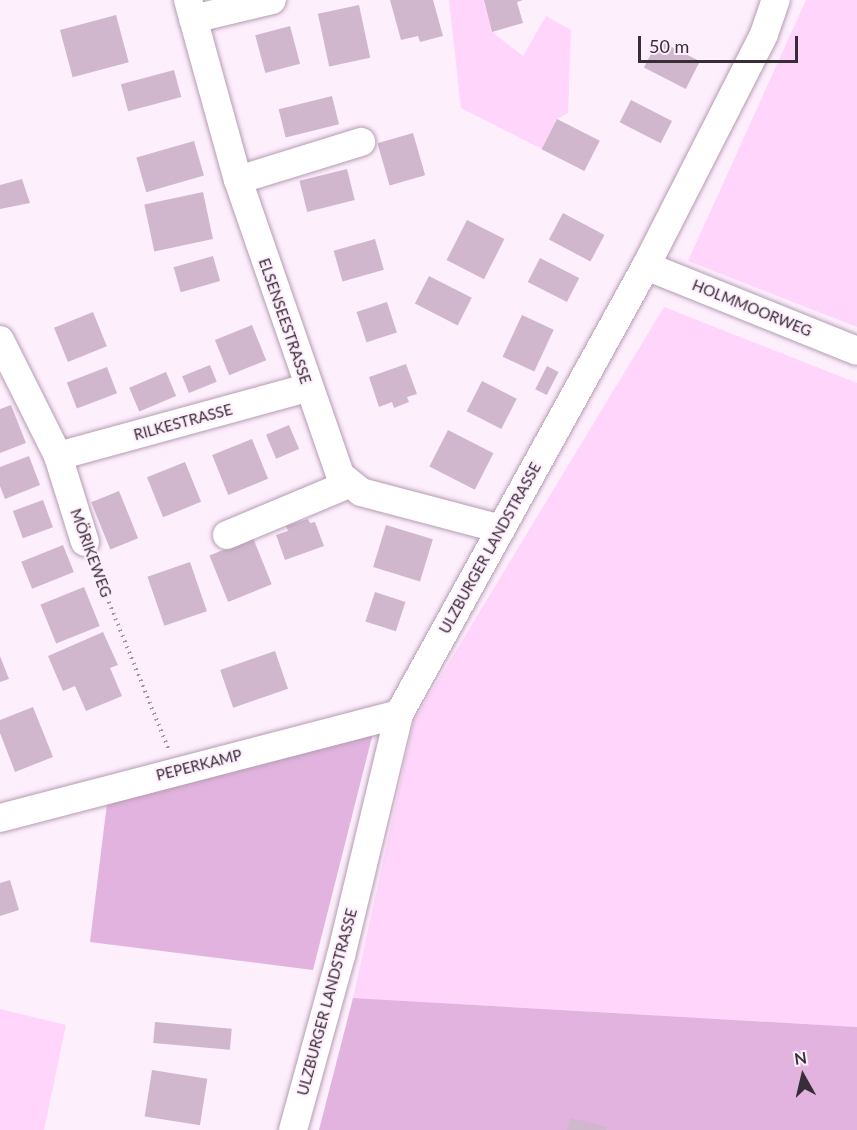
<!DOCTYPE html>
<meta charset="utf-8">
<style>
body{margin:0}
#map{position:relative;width:857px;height:1130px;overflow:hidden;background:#feeffd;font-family:Lato,sans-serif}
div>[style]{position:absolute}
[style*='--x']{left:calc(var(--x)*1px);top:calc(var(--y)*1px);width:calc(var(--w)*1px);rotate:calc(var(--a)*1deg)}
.green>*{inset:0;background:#ffd5fc}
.forest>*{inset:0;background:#e1b3de}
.building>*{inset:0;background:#d0b7cd;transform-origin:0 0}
.path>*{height:4px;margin-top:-2px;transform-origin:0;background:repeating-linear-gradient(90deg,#a194a0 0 1.5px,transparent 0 6px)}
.roads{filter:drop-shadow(0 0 2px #b49cb2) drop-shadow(0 0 2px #b49cb2)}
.minor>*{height:28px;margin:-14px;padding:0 14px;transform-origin:14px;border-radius:14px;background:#fff}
span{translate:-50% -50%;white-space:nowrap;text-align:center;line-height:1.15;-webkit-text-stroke:4.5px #feeffd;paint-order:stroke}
.street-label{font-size:15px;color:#382e37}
.north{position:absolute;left:773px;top:1046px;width:60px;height:60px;-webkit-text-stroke:4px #feeffd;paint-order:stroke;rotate:352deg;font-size:16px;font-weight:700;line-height:24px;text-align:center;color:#382e37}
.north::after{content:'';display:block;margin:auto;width:21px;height:27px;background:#382e37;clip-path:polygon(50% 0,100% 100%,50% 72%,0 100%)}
.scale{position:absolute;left:638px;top:36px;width:160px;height:27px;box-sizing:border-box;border:3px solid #382e37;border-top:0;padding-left:8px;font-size:18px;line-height:21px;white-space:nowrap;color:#382e37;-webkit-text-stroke:4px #feeffd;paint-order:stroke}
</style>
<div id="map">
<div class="green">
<i style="clip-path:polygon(449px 0,484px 0,492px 32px,523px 56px,546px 16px,571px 30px,568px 113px,557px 119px,542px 149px,461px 108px)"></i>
<i style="clip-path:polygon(806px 0,857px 0,857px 327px,688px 261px)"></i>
<i style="clip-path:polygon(664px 307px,857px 383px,857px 1027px,353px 998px,414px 720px)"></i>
<i style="clip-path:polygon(0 1009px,66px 1025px,44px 1130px,0 1130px)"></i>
</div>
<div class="forest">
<i style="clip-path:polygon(373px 733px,313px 970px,90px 942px,108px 795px)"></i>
<i style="clip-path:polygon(353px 998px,857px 1027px,857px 1130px,319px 1130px)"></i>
</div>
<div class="building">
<i style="clip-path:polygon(390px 0,433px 0,443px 36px,420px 42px,418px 36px,401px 40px)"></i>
<i style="clip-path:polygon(484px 0,523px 0,517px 2px,523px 23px,492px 32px)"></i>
<i style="left:359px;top:5px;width:54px;height:42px;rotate:78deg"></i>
<i style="left:116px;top:15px;width:49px;height:58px;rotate:75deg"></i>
<i style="left:290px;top:26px;width:39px;height:36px;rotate:75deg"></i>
<i style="left:658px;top:40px;width:47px;height:31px;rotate:27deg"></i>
<i style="left:174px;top:70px;width:28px;height:55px;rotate:75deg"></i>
<i style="left:332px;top:96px;width:29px;height:55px;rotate:76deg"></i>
<i style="left:631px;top:100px;width:46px;height:25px;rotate:27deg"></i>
<i style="left:557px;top:119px;width:48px;height:34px;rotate:27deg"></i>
<i style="left:413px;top:133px;width:44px;height:37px;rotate:74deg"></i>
<i style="left:194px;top:141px;width:36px;height:60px;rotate:74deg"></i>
<i style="left:347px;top:169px;width:32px;height:49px;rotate:76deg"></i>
<i style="clip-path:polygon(22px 179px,30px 203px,0 209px,0 185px)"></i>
<i style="left:203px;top:192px;width:48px;height:60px;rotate:78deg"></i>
<i style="left:563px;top:213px;width:47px;height:30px;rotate:28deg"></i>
<i style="left:467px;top:220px;width:42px;height:45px;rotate:27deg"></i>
<i style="left:375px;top:239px;width:32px;height:43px;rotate:74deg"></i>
<i style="left:213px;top:256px;width:26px;height:41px;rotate:74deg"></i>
<i style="left:540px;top:258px;width:44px;height:27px;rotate:27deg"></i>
<i style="left:429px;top:276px;width:48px;height:31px;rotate:27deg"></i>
<i style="left:387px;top:302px;width:32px;height:32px;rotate:72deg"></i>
<i style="left:93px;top:312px;width:37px;height:42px;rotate:68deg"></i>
<i style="left:522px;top:315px;width:35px;height:46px;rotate:25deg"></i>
<i style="left:252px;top:325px;width:38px;height:40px;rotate:68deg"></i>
<i style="clip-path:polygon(406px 364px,417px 394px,407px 397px,409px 402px,394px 408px,392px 402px,379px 407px,369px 377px)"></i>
<i style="left:210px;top:365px;width:18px;height:30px;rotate:68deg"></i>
<i style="left:547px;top:366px;width:13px;height:26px;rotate:27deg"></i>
<i style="left:107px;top:367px;width:28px;height:43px;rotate:69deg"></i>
<i style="left:166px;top:372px;width:26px;height:40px;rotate:67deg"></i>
<i style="left:482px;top:381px;width:39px;height:34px;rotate:27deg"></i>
<i style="clip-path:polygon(11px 405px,26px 443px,0 453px,0 409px)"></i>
<i style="left:289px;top:425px;width:26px;height:25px;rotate:67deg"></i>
<i style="left:448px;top:430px;width:51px;height:41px;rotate:27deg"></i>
<i style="left:252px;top:439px;width:43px;height:43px;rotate:68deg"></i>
<i style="clip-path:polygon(29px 456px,40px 485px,5px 499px,0 486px,0 467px)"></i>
<i style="left:185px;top:462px;width:43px;height:41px;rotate:68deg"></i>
<i style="left:119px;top:491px;width:51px;height:30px;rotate:68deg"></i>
<i style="left:43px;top:500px;width:29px;height:32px;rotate:70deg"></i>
<i style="clip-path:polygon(308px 519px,310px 523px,315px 522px,324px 546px,285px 560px,276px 535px,288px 531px,286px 526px)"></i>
<i style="left:386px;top:525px;width:49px;height:44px;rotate:17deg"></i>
<i style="left:253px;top:538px;width:50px;height:47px;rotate:68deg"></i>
<i style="left:63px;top:545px;width:29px;height:45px;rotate:68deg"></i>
<i style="left:190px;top:562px;width:52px;height:45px;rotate:71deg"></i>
<i style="left:84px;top:587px;width:42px;height:47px;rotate:68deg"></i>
<i style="left:375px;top:592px;width:32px;height:31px;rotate:18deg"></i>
<i style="clip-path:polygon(103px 632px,118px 665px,110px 668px,122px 696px,86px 711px,75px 686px,63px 691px,48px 656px)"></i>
<i style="left:275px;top:651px;width:40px;height:58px;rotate:71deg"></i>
<i style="clip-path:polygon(0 656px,9px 679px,0 682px)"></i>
<i style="clip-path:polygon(33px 707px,53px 757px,15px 772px,0 733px,0 720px)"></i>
<i style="clip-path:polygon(10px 880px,19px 910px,0 916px,0 883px)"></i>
<i style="left:155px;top:1022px;width:77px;height:21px;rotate:5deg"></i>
<i style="left:152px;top:1070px;width:56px;height:47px;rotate:9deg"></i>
<i style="clip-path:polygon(570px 1118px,607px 1127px,606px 1130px,567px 1130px)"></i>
</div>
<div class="path">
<i style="--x:93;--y:563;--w:202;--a:67.9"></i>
</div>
<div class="roads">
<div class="minor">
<i style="--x:188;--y:0;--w:187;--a:74.5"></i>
<i style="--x:238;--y:180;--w:312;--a:70.9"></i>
<i style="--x:340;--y:475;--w:27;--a:39"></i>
<i style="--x:361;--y:492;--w:145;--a:14.8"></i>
<i style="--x:193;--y:19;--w:81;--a:-13.5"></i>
<i style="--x:238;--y:180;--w:129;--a:-17.2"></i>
<i style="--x:646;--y:266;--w:227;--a:21.9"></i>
<i style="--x:0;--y:340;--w:130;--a:63.4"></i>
<i style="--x:58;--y:456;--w:90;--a:72.6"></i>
<i style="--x:58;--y:456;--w:258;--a:-15.3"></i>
<i style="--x:227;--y:535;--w:132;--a:-22.7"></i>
<i style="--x:0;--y:818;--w:412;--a:-14.6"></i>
<i style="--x:293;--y:1130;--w:180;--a:-74.6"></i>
<i style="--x:341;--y:956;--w:249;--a:-76.5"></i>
<i style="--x:399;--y:714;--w:512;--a:-61.13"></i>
<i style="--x:646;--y:266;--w:260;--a:-63"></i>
<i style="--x:764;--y:34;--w:36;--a:-71"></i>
</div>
</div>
<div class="street-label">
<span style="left:752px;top:308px;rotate:22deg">HOLMMOORWEG</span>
<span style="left:285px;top:321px;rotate:71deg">ELSENSEESTRASSE</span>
<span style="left:183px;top:422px;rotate:-15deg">RILKESTRASSE</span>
<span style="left:490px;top:548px;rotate:-61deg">ULZBURGER LANDSTRASSE</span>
<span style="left:91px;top:553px;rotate:70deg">MÖRIKEWEG</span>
<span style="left:199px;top:765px;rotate:-14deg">PEPERKAMP</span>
<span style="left:327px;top:1002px;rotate:-75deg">ULZBURGER LANDSTRASSE</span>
</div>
<div class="north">N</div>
<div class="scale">50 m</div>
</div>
